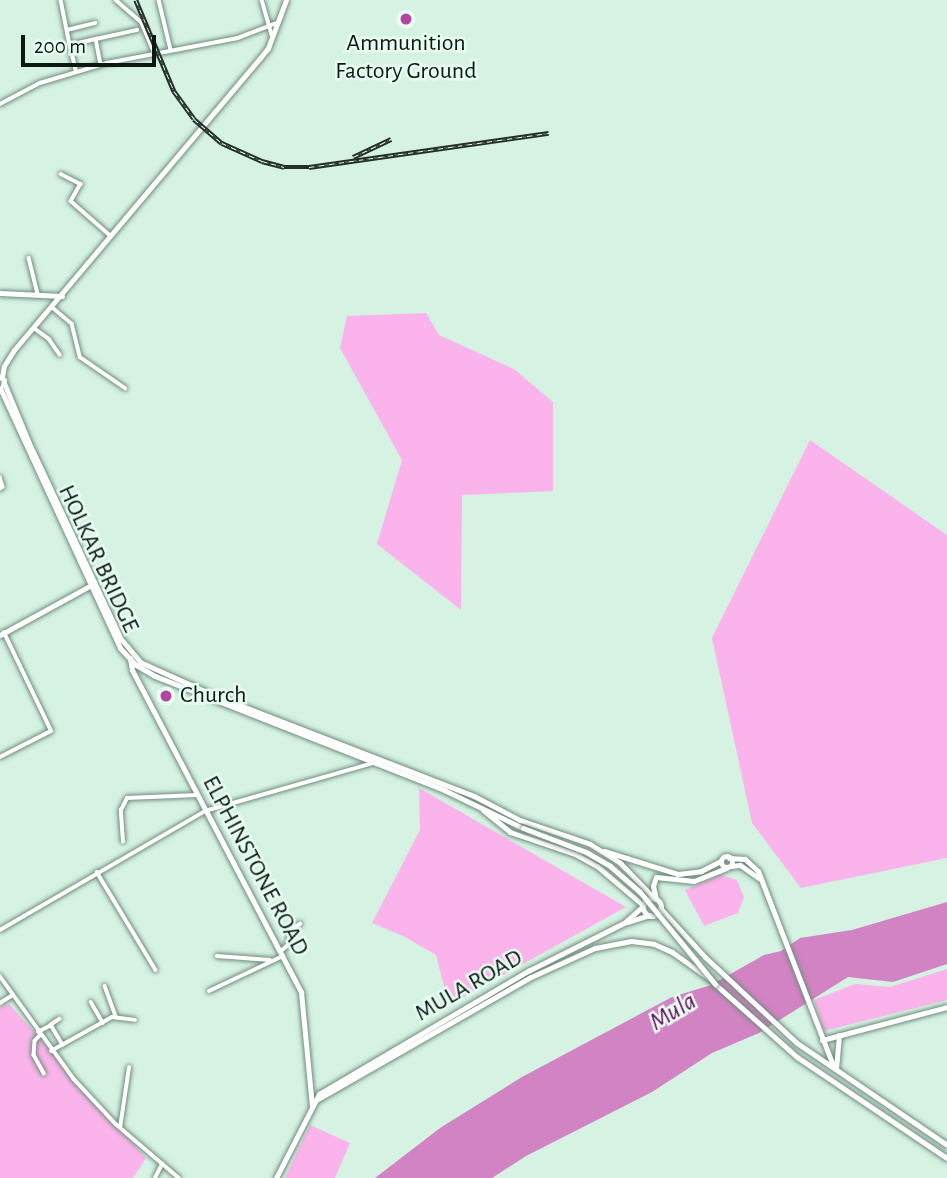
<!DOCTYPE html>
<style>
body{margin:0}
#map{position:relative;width:947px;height:1178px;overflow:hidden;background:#d5f2e3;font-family:"Alegreya Sans",sans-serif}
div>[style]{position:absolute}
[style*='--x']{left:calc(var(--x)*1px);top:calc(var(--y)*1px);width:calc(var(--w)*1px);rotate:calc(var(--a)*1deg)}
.green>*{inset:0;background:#fab4eb}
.water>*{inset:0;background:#d283c3}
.roads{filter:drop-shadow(0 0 2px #718c7d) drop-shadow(0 0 2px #718c7d)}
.street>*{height:3.5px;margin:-1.75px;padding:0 1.75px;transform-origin:1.75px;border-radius:1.75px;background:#fff}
.secondary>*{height:5px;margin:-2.5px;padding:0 2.5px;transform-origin:2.5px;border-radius:2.5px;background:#fff}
.secondary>.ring{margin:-2.5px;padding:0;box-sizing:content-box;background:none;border:5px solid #fff;border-radius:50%}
.primary>*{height:5px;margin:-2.5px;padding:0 2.5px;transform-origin:2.5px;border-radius:2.5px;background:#fff}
.primary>.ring{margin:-2.5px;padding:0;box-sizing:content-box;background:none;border:5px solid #fff;border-radius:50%}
.rail>*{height:4.5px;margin-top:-2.25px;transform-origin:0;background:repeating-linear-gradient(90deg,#e7fef1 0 5px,#232f29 0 10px);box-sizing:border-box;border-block:2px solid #232f29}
.bridges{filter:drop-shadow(0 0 2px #718c7d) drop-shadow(0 0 2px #718c7d)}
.primary-bridge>*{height:5px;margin:-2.5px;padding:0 2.5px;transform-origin:2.5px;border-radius:2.5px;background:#fff}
.dots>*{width:19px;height:19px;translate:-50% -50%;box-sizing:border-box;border:4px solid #e7fef1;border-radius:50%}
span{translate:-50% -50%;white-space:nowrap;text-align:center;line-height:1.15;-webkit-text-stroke:5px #e7fef1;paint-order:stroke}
.poi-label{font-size:24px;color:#0e1813}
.left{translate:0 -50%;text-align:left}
.street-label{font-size:24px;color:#0e1813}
.water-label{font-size:26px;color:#69055e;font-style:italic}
.scale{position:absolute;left:21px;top:35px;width:135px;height:32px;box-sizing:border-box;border:4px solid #0e1813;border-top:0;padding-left:9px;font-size:21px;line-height:24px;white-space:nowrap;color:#0e1813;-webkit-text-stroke:5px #e7fef1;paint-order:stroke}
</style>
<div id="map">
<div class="green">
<i style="clip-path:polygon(426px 313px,439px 335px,514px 369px,553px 402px,553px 491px,462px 495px,461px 610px,377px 544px,402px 460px,340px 348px,347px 316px)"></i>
<i style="clip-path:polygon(810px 440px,947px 535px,947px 858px,801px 888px,752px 823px,712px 638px)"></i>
<i style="clip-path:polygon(419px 788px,626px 907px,449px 1005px,436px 955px,405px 937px,372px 923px,420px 830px)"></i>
<i style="clip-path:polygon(721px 875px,737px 880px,744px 897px,738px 913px,704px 926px,685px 890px)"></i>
<i style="clip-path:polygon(947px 969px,947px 1000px,824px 1031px,814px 1000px,855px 984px,890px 987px)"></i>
<i style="clip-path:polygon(9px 1004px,146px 1158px,133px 1178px,0 1178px,0 1007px)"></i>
<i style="clip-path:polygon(310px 1125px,350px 1143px,335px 1178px,285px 1178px)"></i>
</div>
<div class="water">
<i style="clip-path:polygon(947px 902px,947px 964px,893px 982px,848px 977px,759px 1033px,712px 1053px,652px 1092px,526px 1156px,492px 1178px,375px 1178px,440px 1128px,522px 1077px,672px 997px,711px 985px,764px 955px,781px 951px,800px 938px,852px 930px)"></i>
</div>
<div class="roads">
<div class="street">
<i style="--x:61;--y:0;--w:46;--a:78.7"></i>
<i style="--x:116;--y:0;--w:35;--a:41"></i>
<i style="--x:142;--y:23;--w:33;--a:67"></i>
<i style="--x:159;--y:0;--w:51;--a:76.5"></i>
<i style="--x:262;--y:0;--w:36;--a:74"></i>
<i style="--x:67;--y:30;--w:29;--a:-14"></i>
<i style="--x:96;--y:39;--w:42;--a:-12.4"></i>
<i style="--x:76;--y:72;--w:28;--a:-103"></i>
<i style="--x:70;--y:45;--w:27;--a:-13"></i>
<i style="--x:96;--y:39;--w:25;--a:79"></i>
<i style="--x:0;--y:104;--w:45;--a:-27.7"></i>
<i style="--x:40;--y:83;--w:70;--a:-16.6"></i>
<i style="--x:107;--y:63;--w:133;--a:-10.8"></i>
<i style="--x:238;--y:38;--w:40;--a:-21"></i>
<i style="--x:61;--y:174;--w:22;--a:27"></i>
<i style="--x:81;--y:184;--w:20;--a:120"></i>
<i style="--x:71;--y:201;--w:53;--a:41.2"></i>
<i style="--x:29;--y:258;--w:38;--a:76"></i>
<i style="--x:52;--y:307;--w:26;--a:40"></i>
<i style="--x:72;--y:324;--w:34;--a:76"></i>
<i style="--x:80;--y:357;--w:55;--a:34.6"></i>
<i style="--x:34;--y:328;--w:19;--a:36"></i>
<i style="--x:49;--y:339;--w:19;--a:55"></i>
<i style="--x:0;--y:477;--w:10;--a:73"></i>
<i style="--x:3;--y:487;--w:4;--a:146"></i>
<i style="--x:0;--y:757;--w:57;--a:-27"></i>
<i style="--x:51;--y:731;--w:109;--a:-115.6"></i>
<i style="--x:123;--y:842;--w:32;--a:-94"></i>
<i style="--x:121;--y:810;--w:13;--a:-63"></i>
<i style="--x:127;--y:798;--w:70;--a:-2.5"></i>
<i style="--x:97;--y:872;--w:114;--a:59"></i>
<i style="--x:0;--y:930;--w:237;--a:-30.1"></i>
<i style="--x:205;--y:811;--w:175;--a:-15.9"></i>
<i style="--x:281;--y:951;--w:9;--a:-41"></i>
<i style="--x:288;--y:945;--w:15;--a:-79"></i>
<i style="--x:291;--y:930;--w:11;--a:-34"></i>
<i style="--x:217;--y:956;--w:53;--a:4.3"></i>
<i style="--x:0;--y:976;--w:127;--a:54.3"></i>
<i style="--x:74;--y:1079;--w:62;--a:47"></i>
<i style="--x:116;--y:1124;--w:83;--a:40.6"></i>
<i style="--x:105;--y:986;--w:32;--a:70"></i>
<i style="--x:209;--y:991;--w:82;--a:-25.3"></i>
<i style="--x:91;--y:1002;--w:24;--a:60"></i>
<i style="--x:0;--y:1003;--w:15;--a:-32"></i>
<i style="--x:60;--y:1019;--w:11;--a:146"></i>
<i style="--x:51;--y:1025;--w:23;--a:59"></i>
<i style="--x:38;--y:1032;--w:15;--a:-28"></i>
<i style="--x:41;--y:1035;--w:8;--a:135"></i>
<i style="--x:35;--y:1041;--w:14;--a:94"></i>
<i style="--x:34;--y:1055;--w:21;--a:61"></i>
<i style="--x:51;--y:1051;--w:70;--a:-29.1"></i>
<i style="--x:112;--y:1017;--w:23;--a:7"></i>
<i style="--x:120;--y:1128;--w:61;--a:-81.5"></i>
<i style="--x:155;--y:1178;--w:16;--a:-63"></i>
</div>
<div class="secondary">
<i style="--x:0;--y:293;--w:62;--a:2.8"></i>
<i style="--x:2;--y:377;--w:11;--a:-80"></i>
<i style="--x:4;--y:366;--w:19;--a:-58"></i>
<i style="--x:14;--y:350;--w:382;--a:-49.9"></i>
<i style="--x:260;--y:58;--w:13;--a:-51"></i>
<i style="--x:268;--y:48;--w:51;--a:-69.4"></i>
<i style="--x:0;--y:635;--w:108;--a:-28.7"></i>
<i style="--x:130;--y:658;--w:12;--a:81"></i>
<i style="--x:132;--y:670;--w:364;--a:62.3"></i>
<i style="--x:301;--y:992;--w:115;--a:84.5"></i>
<i style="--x:604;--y:851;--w:77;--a:17.3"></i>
<i style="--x:678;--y:874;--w:23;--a:-7"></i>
<i style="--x:701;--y:871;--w:22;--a:-27"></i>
<i class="ring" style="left:721.5px;top:856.5px;width:6px;height:6px"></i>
<i style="--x:729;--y:858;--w:16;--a:4"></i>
<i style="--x:745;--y:859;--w:18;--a:43"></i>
<i style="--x:758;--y:871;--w:211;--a:68.9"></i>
<i style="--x:731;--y:866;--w:9;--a:-6"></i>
<i style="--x:740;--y:865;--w:24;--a:35"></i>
<i style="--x:656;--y:899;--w:13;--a:-103"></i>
<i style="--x:653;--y:886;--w:9;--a:-72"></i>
<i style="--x:656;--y:877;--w:38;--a:6"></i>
<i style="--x:694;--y:881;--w:35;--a:-22"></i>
<i style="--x:627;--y:922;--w:24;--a:-17"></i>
<i style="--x:822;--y:1040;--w:129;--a:-14.8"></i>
<i style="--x:836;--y:1069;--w:34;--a:-85"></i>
<i style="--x:316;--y:1100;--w:248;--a:-29.8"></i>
<i style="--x:531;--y:977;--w:70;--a:-24.4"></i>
<i style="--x:595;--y:948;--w:37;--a:-11"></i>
<i style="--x:631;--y:941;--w:23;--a:7"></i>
<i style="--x:654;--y:944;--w:20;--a:24"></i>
<i style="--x:672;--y:952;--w:47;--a:35.4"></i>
<i style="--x:276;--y:1178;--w:94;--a:-62.9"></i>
<i style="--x:319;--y:1094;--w:243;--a:-30.5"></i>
<i style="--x:528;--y:971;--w:107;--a:-26.6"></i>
<i style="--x:624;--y:923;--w:25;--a:-42"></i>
</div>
<div class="primary">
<i style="--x:0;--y:377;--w:5;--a:37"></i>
<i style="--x:4;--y:380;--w:5;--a:101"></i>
<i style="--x:4;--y:383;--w:65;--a:67.4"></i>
<i style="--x:29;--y:443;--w:217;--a:64.9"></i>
<i style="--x:121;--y:639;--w:30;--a:50"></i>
<i style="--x:140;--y:662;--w:78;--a:24.3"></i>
<i style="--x:211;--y:694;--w:282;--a:21.2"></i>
<i style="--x:474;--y:796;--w:52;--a:27.6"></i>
<i style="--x:520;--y:820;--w:74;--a:18.9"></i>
<i style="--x:590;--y:844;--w:36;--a:32"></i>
<i style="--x:620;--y:863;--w:49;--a:45.8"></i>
<i style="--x:0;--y:388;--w:286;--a:65.2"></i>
<i style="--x:120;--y:648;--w:23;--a:47"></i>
<i style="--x:136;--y:665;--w:22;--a:30"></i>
<i style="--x:155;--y:676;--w:311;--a:21.5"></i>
<i style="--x:444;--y:790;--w:88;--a:25.7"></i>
<i style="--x:483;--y:810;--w:35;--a:39"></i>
<i style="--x:510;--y:832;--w:69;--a:18.7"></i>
<i style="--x:575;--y:854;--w:25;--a:29"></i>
<i style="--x:597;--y:866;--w:60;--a:40.3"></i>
<i class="ring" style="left:643px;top:898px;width:13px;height:13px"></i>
<i style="--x:660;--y:908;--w:67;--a:47.4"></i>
<i style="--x:705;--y:957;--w:126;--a:43.1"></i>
<i style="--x:797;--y:1043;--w:181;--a:34.2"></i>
<i style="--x:715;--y:984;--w:110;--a:41.7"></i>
<i style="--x:797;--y:1057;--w:181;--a:34"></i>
</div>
</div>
<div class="rail">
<i style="--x:136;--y:0;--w:99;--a:67.3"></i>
<i style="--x:174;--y:91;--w:34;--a:54"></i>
<i style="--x:194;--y:119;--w:37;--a:41"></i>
<i style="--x:222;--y:143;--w:44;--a:24.2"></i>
<i style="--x:262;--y:161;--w:23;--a:15"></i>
<i style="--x:284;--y:167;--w:25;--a:0"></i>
<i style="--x:309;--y:167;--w:242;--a:-8.1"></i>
<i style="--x:353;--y:157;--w:42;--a:-25.3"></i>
</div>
<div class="bridges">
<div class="primary-bridge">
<i style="--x:523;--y:828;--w:67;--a:20.9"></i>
<i style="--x:586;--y:852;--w:28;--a:30"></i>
<i style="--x:610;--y:866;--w:40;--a:41"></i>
<i style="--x:640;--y:892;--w:119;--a:50.8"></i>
</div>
</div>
<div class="dots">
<i style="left:406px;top:19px;background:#b345a3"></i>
<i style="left:166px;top:696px;background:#b345a3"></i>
</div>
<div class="poi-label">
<span style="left:406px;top:58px">Ammunition<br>Factory Ground</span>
<span class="left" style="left:180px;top:696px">Church</span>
</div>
<div class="street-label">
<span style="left:98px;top:559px;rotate:65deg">HOLKAR BRIDGE</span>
<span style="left:255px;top:866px;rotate:62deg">ELPHINSTONE ROAD</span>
<span style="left:469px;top:986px;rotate:-30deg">MULA ROAD</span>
</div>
<div class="water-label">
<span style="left:673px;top:1012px;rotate:-31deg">Mula</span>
</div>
<div class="scale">200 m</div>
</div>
